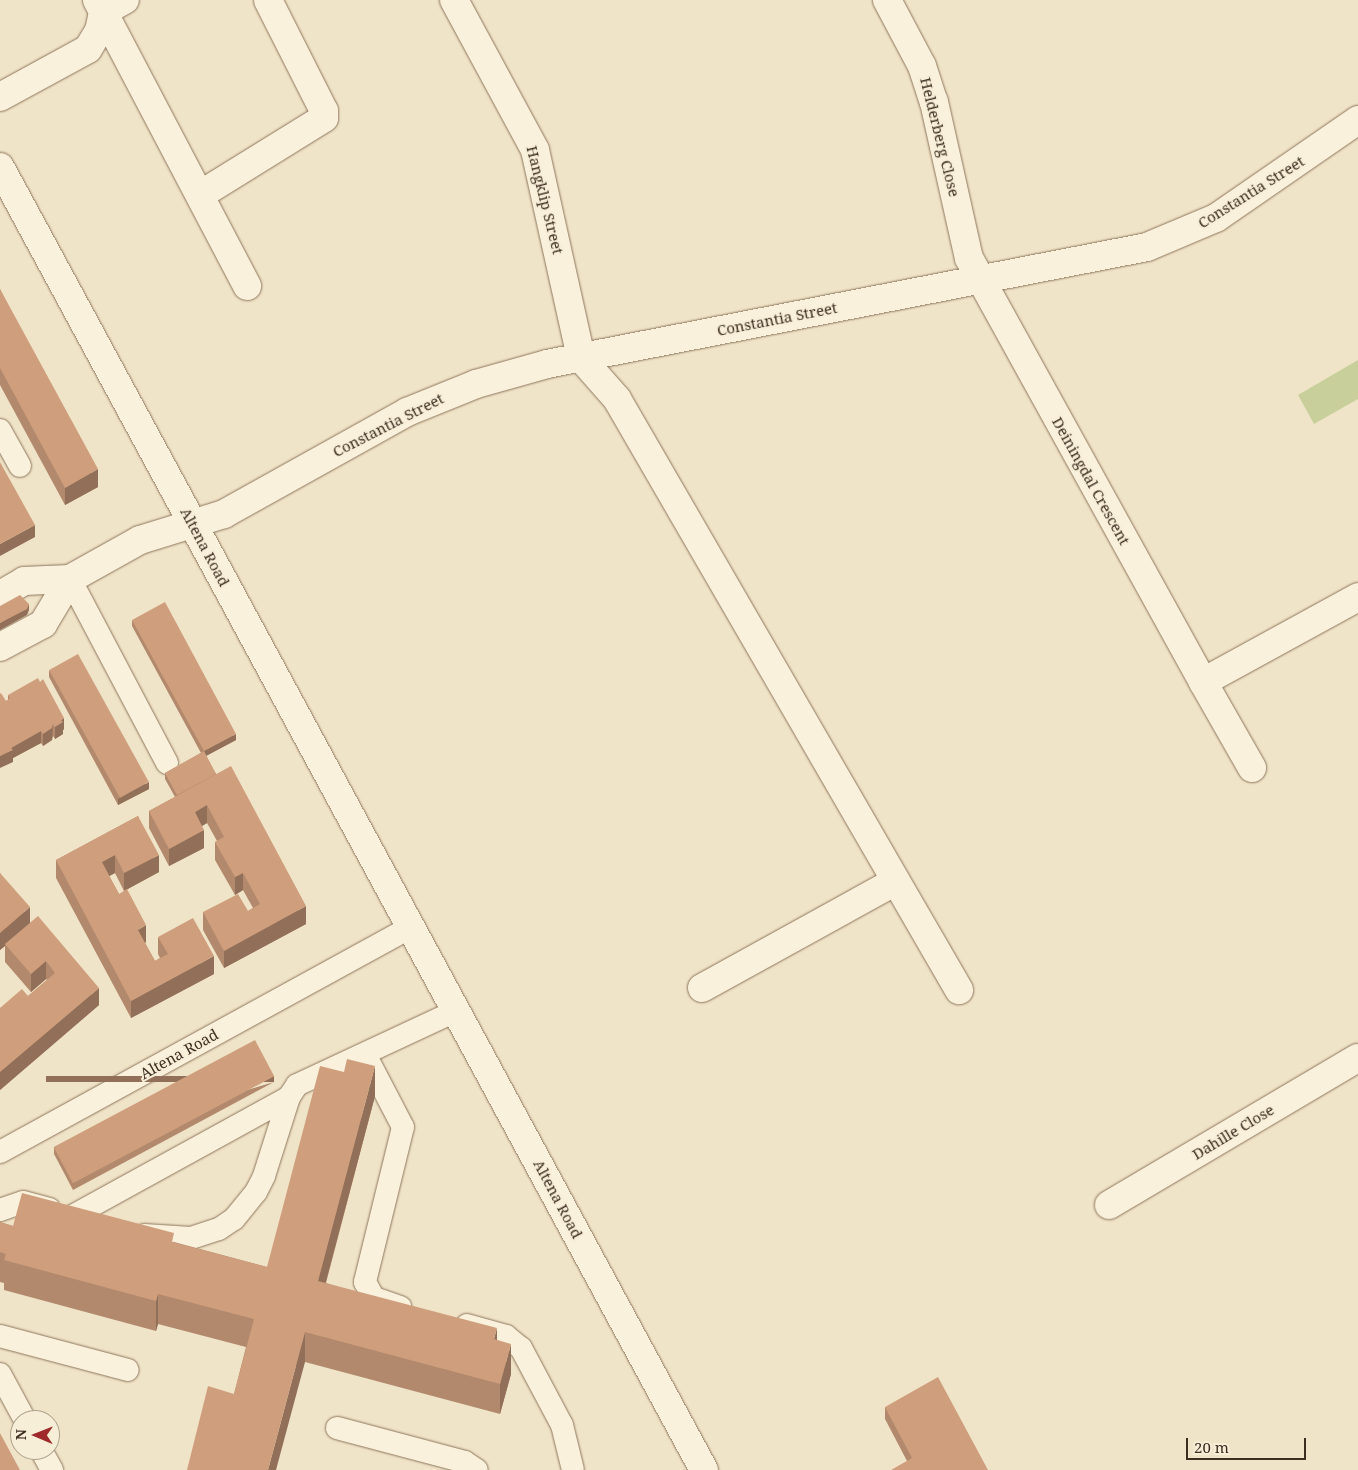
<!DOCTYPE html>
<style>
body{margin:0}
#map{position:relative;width:1358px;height:1470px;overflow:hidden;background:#f0e4c8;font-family:"Noto Serif",serif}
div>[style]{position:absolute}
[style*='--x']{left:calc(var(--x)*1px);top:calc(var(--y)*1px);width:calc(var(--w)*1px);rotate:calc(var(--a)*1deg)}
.green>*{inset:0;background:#c9cf9b}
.roads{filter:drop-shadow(0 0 1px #8d765c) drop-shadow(0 0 1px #8d765c)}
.service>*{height:22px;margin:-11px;padding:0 11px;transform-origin:11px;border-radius:11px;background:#faf1dc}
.minor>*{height:28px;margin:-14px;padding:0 14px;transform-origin:14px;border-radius:14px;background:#faf1dc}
.tertiary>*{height:28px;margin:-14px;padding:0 14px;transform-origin:14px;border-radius:14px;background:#faf1dc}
.wall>*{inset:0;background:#b2896c}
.shaded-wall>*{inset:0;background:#916f58;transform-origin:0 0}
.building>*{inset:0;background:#cf9f7d;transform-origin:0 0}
span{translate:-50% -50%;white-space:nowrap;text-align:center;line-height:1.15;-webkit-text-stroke:4px #f7eed8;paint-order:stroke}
.street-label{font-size:15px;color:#3d2e20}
.north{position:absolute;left:10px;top:1410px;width:50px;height:50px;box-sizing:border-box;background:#f7eed8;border:1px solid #ada18e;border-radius:50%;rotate:271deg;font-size:14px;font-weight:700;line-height:20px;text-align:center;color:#3d2e20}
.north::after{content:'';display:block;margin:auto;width:18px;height:22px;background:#9e2a2b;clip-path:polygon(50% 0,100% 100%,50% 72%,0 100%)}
.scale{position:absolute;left:1186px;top:1438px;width:120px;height:22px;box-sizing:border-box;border:2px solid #3d2e20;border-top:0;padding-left:6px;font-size:15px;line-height:18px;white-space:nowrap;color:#3d2e20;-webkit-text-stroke:4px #f7eed8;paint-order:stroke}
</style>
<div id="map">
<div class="green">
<i style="clip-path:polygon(1358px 360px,1358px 399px,1314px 424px,1298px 395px)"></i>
</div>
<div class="roads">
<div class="service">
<i style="--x:0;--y:430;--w:41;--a:60.9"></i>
<i style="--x:70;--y:579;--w:208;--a:62.2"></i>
<i style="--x:366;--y:1056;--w:80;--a:62.5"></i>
<i style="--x:403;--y:1127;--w:160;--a:103.8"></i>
<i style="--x:365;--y:1282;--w:18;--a:61"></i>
<i style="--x:374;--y:1298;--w:28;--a:19"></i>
<i style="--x:0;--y:1152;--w:469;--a:-28.7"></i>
<i style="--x:0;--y:1210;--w:24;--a:-19"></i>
<i style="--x:23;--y:1202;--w:27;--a:15"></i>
<i style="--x:71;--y:1217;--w:249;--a:-28.8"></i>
<i style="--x:144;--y:1235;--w:47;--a:3.7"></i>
<i style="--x:191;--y:1238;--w:29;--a:-18"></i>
<i style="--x:219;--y:1229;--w:18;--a:-34"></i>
<i style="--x:234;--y:1219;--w:35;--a:-51"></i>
<i style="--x:256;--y:1192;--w:18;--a:-63"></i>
<i style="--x:264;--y:1176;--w:83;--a:-72.4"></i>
<i style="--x:289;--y:1097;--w:14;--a:-56"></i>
<i style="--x:297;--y:1085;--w:175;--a:-25"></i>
<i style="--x:467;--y:1325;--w:41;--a:15.8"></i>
<i style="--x:506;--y:1336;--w:19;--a:39"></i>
<i style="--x:521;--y:1348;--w:87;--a:62"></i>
<i style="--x:562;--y:1425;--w:46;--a:76.3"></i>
<i style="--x:0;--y:1336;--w:132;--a:14.9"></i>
<i style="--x:0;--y:1374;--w:52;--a:61.5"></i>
<i style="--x:337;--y:1428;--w:132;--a:14.9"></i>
<i style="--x:465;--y:1462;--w:14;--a:34"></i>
<i style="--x:41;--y:1450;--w:23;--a:61"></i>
</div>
<div class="minor">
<i style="--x:97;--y:0;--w:323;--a:62.3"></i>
<i style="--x:454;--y:0;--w:170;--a:61.6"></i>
<i style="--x:535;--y:150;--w:213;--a:77.5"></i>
<i style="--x:581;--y:358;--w:55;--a:48.7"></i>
<i style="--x:617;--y:399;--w:683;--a:59.94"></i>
<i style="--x:887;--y:0;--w:75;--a:62.1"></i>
<i style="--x:922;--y:66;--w:38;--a:72"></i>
<i style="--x:934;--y:102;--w:160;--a:77.4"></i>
<i style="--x:969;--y:258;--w:484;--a:61.1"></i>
<i style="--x:1203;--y:682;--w:177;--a:-28.7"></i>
<i style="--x:0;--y:97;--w:100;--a:-28.6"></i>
<i style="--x:88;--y:49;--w:21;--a:-59"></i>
<i style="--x:99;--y:31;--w:19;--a:-78"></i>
<i style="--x:103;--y:12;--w:25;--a:-29"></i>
<i style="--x:200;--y:195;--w:146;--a:-31.8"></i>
<i style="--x:324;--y:118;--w:7;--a:-90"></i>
<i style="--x:324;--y:111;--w:124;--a:-116.8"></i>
<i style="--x:0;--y:595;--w:28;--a:-30"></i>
<i style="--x:24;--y:581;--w:46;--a:-2.5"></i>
<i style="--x:70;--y:579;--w:80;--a:-29.1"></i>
<i style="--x:140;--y:540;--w:88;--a:-17.2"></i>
<i style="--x:224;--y:514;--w:210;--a:-29.1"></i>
<i style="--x:407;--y:412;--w:74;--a:-22.1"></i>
<i style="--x:476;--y:384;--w:74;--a:-15.7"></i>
<i style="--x:547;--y:364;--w:611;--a:-11.03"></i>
<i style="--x:1147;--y:247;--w:75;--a:-22.8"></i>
<i style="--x:1216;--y:218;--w:173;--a:-34.6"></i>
<i style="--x:0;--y:647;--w:49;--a:-28.1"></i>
<i style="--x:43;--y:624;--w:52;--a:-59"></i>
<i style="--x:1203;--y:682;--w:99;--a:60.3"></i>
<i style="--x:702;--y:988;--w:219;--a:-28.9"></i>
<i style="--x:1109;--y:1205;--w:289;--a:-30.6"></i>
</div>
<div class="tertiary">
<i style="--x:0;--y:167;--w:1481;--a:61.62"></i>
</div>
</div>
<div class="wall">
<i style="clip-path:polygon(0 289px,98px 487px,65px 505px,0 385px)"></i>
<i style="clip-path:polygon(132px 620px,236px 740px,206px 756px,216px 774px,306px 924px,224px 968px,203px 930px,203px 912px,248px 911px,253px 908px,243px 890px,235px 895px,215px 860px,215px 842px,217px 841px,207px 823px,202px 826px,204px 848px,169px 866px,149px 828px,149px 811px,175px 797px,165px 779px,165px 773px,201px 753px,132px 626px)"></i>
<i style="clip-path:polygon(49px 670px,149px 789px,118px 805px,49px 677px)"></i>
<i style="clip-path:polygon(8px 695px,64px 729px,63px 730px,63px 734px,55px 739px,53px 736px,52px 740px,43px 746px,41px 743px,13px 758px,13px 762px,6px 701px,8px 700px)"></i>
<i style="clip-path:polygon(138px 816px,159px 872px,124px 891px,115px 873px,109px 876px,146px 942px,145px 943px,155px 961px,160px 958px,158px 954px,158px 937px,214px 974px,131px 1018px,56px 878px,56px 860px)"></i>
<i style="clip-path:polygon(0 873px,30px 923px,99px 1005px,0 1090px,0 1008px,28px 996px,47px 980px,46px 979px,31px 992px,5px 962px,5px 946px,0 950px)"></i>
<i style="clip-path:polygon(274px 1082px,73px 1190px,54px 1154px,54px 1148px)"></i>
<i style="clip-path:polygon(375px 1096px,326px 1283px,497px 1340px,511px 1374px,500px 1414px,305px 1362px,234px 1394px,246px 1347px,158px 1324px,156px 1331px,4px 1290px,4px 1283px,0 1282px,0 1222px,13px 1226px,174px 1242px,267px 1267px)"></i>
<i style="clip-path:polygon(885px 1407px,988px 1470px,907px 1461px,885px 1419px)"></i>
</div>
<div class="shaded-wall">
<i style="clip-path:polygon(98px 469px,98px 487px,65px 505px,65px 488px)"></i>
<i style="clip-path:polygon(35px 525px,35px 537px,0 556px,0 544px)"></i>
<i style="clip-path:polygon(29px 604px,29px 610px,27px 615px,0 630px,0 623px)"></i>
<i style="clip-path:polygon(64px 718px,64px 729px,63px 730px,63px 734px,55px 739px,55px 727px,61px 720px)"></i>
<i style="clip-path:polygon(53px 724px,52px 740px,43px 746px,43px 734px)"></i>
<i style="clip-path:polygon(41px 731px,41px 743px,13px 758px,13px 762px,0 768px,0 756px,11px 748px)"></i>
<i style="clip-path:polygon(236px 734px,236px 740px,204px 757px,204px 751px)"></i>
<i style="clip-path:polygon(149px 782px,149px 789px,118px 805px,118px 799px)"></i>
<i style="clip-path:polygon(207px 805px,207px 823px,195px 830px,195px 812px)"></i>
<i style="clip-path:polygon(204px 830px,204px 848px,169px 866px,169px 849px)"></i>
<i style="clip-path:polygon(115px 855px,115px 873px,102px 880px,102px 862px)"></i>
<i style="clip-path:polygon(159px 855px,159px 872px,124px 891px,124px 873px)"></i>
<i style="clip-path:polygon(243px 873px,243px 890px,235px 895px,235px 877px)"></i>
<i style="clip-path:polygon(306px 906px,306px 924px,224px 968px,224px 951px)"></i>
<i style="clip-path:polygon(30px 907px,30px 924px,5px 944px,5px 946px,0 950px,0 933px)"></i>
<i style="clip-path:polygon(146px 925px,146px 942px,138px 947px,138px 930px)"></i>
<i style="clip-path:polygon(214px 956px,214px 974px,131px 1018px,131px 1001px)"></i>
<i style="clip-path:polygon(46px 961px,46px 979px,31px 992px,31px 974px)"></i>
<i style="clip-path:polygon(99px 988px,99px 1005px,0 1090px,0 1072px)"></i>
<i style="clip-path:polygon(375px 1066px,375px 1096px,318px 1311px,318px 1281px)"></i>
<i style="left:274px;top:1076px;width:6px;height:228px;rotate:90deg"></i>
<i style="clip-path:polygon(158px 1294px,158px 1324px,156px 1331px,156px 1301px)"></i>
<i style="clip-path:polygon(497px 1328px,497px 1358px,494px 1339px)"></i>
<i style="clip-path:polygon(305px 1332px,305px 1362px,276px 1470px,268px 1470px)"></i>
<i style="clip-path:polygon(511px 1344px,511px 1374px,500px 1414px,500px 1384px)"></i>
</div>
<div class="building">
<i style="clip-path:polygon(0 289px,98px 469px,65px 488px,0 368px)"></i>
<i style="clip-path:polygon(0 462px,35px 525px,0 544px)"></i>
<i style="clip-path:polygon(20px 595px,29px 604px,27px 609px,0 623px,0 606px)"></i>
<i style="clip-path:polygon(165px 602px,236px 734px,204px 751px,216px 774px,177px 795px,165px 773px,204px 751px,132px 620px)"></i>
<i style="left:78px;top:654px;width:146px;height:33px;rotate:61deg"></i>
<i style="clip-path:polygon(38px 678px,40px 682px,43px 679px,64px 718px,61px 720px,63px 722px,55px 727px,53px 724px,52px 728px,43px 734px,41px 731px,11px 748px,13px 750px,0 756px,0 694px,1px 693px,6px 701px,10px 698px,8px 695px)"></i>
<i style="clip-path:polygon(231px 766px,306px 906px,224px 951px,203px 912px,238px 894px,248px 911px,260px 904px,243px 873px,235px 877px,215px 842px,224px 837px,207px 805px,195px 812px,204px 830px,169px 849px,149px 811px)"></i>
<i style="clip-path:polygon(138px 816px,159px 855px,124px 873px,115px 855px,102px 862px,119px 894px,127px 889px,146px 925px,138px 930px,155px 961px,168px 954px,158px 937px,193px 918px,214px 956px,131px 1001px,56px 860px)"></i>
<i style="clip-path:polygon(0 873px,30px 907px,0 933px)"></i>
<i style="clip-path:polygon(38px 916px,99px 988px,0 1072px,0 1008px,22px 989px,28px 996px,55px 973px,46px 961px,31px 974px,5px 944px)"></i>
<i style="left:255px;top:1040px;width:41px;height:228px;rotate:62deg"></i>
<i style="clip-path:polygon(347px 1059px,375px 1066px,318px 1281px,497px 1328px,494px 1339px,511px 1344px,500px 1384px,305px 1332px,268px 1470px,187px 1470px,208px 1386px,234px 1394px,254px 1319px,158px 1294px,156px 1301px,4px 1260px,6px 1254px,0 1252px,0 1222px,13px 1226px,22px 1193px,174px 1233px,172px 1242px,267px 1267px,320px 1066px,344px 1072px)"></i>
<i style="clip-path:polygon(938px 1377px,988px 1470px,891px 1470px,912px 1458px,885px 1407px)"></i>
<i style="clip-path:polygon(0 1433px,20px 1470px,0 1470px)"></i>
</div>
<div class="street-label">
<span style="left:940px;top:137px;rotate:76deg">Helderberg Close</span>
<span style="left:1251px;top:192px;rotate:-32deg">Constantia Street</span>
<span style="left:545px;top:200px;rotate:76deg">Hangklip Street</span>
<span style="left:777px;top:319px;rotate:-11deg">Constantia Street</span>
<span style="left:388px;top:425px;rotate:-27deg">Constantia Street</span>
<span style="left:1091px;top:481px;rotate:61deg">Deiningdal Crescent</span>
<span style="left:205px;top:547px;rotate:62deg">Altena Road</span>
<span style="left:179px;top:1054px;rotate:-29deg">Altena Road</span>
<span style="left:1233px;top:1132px;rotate:-31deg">Dahille Close</span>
<span style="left:558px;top:1199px;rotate:62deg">Altena Road</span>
</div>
<div class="north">N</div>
<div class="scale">20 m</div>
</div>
